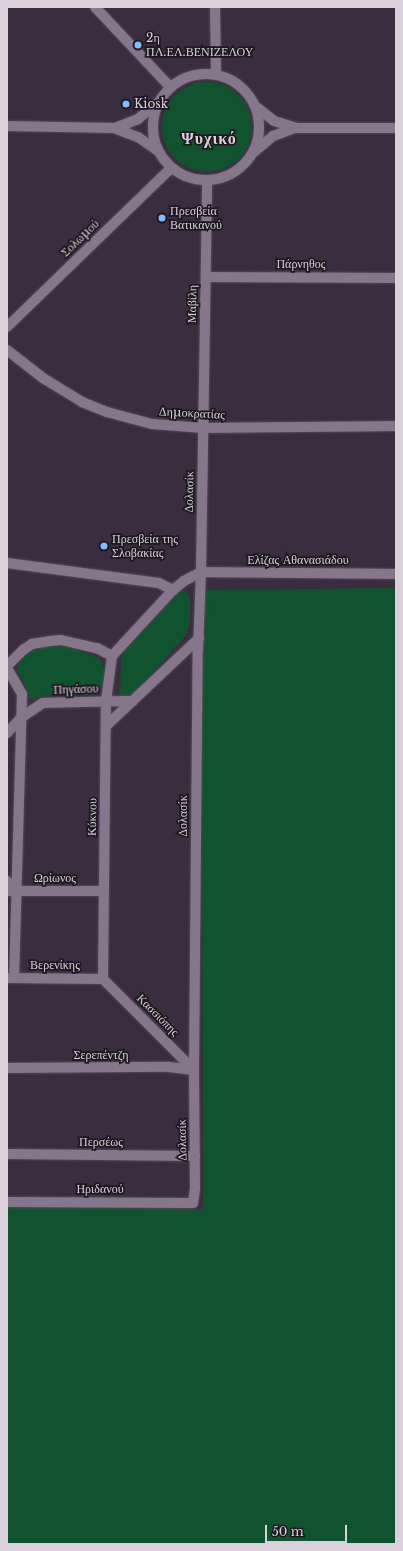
<!DOCTYPE html>
<meta charset="utf-8">
<style>
body{margin:0}
#map{position:relative;width:403px;height:1551px;overflow:hidden;background:#3a2d3f;font-family:"Libre Baskerville",serif}
div>[style]{position:absolute}
[style*='--x']{left:calc(var(--x)*1px);top:calc(var(--y)*1px);width:calc(var(--w)*1px);rotate:calc(var(--a)*1deg)}
.green>*{inset:0;background:#12532f}
.round{border-radius:50%}
.roads{filter:drop-shadow(0 0 1px #554958) drop-shadow(0 0 1px #554958)}
.minor>*{height:10px;margin:-5px;padding:0 5px;transform-origin:5px;border-radius:5px;background:#86768c}
.minor>.ring{margin:-5px;padding:0;box-sizing:content-box;background:none;border:10px solid #86768c;border-radius:50%}
.dots>*{width:11px;height:11px;translate:-50% -50%;box-sizing:border-box;border:2px solid #1e1820;border-radius:50%}
span{translate:-50% -50%;white-space:nowrap;text-align:center;line-height:1.15;-webkit-text-stroke:3.5px #1e1820;paint-order:stroke}
.poi-label{font-size:12px;color:#d9d0dc}
.left{translate:0 -50%;text-align:left}
.street-label{font-size:12px;color:#d9d0dc}
.district-label{font-size:16px;color:#d9d0dc;font-weight:700;letter-spacing:1px}
.frame{position:absolute;inset:0;border:8px solid #d9d0dc;pointer-events:none}
.scale{position:absolute;left:265px;top:1525px;width:82px;height:18px;box-sizing:border-box;border:2px solid #d9d0dc;border-top:0;padding-left:5px;font-size:12px;line-height:14px;white-space:nowrap;color:#d9d0dc;-webkit-text-stroke:3px #1e1820;paint-order:stroke}
</style>
<div id="map">
<div class="green">
<i class="round" style="left:162px;top:82px;width:90px;height:90px"></i>
<i style="clip-path:polygon(396px 588px,396px 1544px,7px 1544px,7px 1207px,203px 1209px,202px 590px)"></i>
<i style="clip-path:polygon(181px 590px,187px 592px,190px 599px,190px 623px,186px 635px,141px 687px,132px 695px,120px 696px,121px 659px,125px 651px)"></i>
<i style="clip-path:polygon(62px 645px,97px 657px,102px 662px,105px 674px,103px 685px,97px 691px,88px 695px,49px 695px,32px 699px,29px 698px,28px 691px,17px 670px,18px 665px,24px 657px,33px 651px,45px 646px)"></i>
</div>
<div class="roads">
<div class="minor">
<i style="--x:95;--y:7;--w:110;--a:46.8"></i>
<i style="--x:215;--y:7;--w:67;--a:89.1"></i>
<i class="ring" style="left:153px;top:74px;width:96px;height:96px"></i>
<i style="--x:255;--y:106;--w:24;--a:38"></i>
<i style="--x:274;--y:121;--w:24;--a:17"></i>
<i style="--x:297;--y:128;--w:99;--a:0"></i>
<i style="--x:7;--y:126;--w:107;--a:1.1"></i>
<i style="--x:114;--y:128;--w:26;--a:21"></i>
<i style="--x:138;--y:137;--w:24;--a:35"></i>
<i style="--x:115;--y:128;--w:25;--a:-21"></i>
<i style="--x:138;--y:119;--w:23;--a:-40"></i>
<i style="--x:254;--y:152;--w:25;--a:-40"></i>
<i style="--x:273;--y:136;--w:23;--a:-20"></i>
<i style="--x:206;--y:277;--w:190;--a:0.3"></i>
<i style="--x:7;--y:327;--w:228;--a:-44.1"></i>
<i style="--x:7;--y:350;--w:46;--a:37.9"></i>
<i style="--x:43;--y:378;--w:46;--a:31.6"></i>
<i style="--x:82;--y:402;--w:27;--a:22"></i>
<i style="--x:107;--y:412;--w:47;--a:14.9"></i>
<i style="--x:152;--y:424;--w:51;--a:4.5"></i>
<i style="--x:203;--y:428;--w:193;--a:-0.6"></i>
<i style="--x:7;--y:563;--w:153;--a:7.5"></i>
<i style="--x:159;--y:583;--w:16;--a:27"></i>
<i style="--x:112;--y:656;--w:90;--a:-47.3"></i>
<i style="--x:173;--y:590;--w:14;--a:-39"></i>
<i style="--x:184;--y:581;--w:19;--a:-28"></i>
<i style="--x:201;--y:572;--w:195;--a:0.6"></i>
<i style="--x:7;--y:666;--w:23;--a:-45"></i>
<i style="--x:23;--y:650;--w:11;--a:-34"></i>
<i style="--x:32;--y:644;--w:18;--a:-9"></i>
<i style="--x:50;--y:641;--w:11;--a:-5"></i>
<i style="--x:61;--y:640;--w:37;--a:13"></i>
<i style="--x:97;--y:648;--w:17;--a:28"></i>
<i style="--x:7;--y:668;--w:30;--a:60"></i>
<i style="--x:22;--y:694;--w:284;--a:91.6"></i>
<i style="--x:106;--y:726;--w:128;--a:-43.4"></i>
<i style="--x:7;--y:733;--w:22;--a:-47"></i>
<i style="--x:22;--y:717;--w:25;--a:-34"></i>
<i style="--x:43;--y:703;--w:90;--a:-1.3"></i>
<i style="--x:7;--y:881;--w:13;--a:48"></i>
<i style="--x:7;--y:891;--w:97;--a:0"></i>
<i style="--x:7;--y:978;--w:96;--a:0.6"></i>
<i style="--x:103;--y:979;--w:278;--a:-89.4"></i>
<i style="--x:106;--y:701;--w:45;--a:-82.4"></i>
<i style="--x:103;--y:979;--w:129;--a:45"></i>
<i style="--x:7;--y:1068;--w:162;--a:-0.4"></i>
<i style="--x:169;--y:1067;--w:25;--a:7"></i>
<i style="--x:7;--y:1154;--w:188;--a:0.6"></i>
<i style="--x:7;--y:1202;--w:186;--a:0.3"></i>
<i style="--x:193;--y:1203;--w:15;--a:-82"></i>
<i style="--x:195;--y:1188;--w:118;--a:-90.5"></i>
<i style="--x:194;--y:1070;--w:420;--a:-89.5"></i>
<i style="--x:198;--y:650;--w:78;--a:-87.8"></i>
<i style="--x:201;--y:572;--w:391;--a:-89.1"></i>
</div>
</div>
<div class="dots">
<i style="left:138px;top:45px;background:#81bdfa"></i>
<i style="left:126px;top:104px;background:#81bdfa"></i>
<i style="left:162px;top:218px;background:#81bdfa"></i>
<i style="left:104px;top:546px;background:#81bdfa"></i>
</div>
<div class="poi-label">
<span class="left" style="left:146px;top:45px">2η<br>ΠΛ.ΕΛ.ΒΕΝΙΖΕΛΟΥ</span>
<span class="left" style="left:134px;top:104px">Kiosk</span>
<span class="left" style="left:170px;top:218px">Πρεσβεία<br>Βατικανού</span>
<span class="left" style="left:112px;top:546px">Πρεσβεία της<br>Σλοβακίας</span>
</div>
<div class="street-label">
<span style="left:80px;top:238px;rotate:-44deg">Σολωμού</span>
<span style="left:301px;top:264px">Πάρνηθος</span>
<span style="left:192px;top:304px;rotate:-89deg">Μαβίλη</span>
<span style="left:192px;top:413px;rotate:3deg">Δημοκρατίας</span>
<span style="left:189px;top:492px;rotate:-89deg">Δολασίκ</span>
<span style="left:298px;top:560px">Ελίζας Αθανασιάδου</span>
<span style="left:76px;top:689px;rotate:-2deg">Πηγάσου</span>
<span style="left:183px;top:816px;rotate:-90deg">Δολασίκ</span>
<span style="left:92px;top:817px;rotate:-89deg">Κύκνου</span>
<span style="left:55px;top:878px">Ωρίωνος</span>
<span style="left:55px;top:965px">Βερενίκης</span>
<span style="left:158px;top:1015px;rotate:45deg">Κασσιόπης</span>
<span style="left:101px;top:1055px">Σερεπέντζη</span>
<span style="left:182px;top:1140px;rotate:-91deg">Δολασίκ</span>
<span style="left:101px;top:1142px">Περσέως</span>
<span style="left:100px;top:1189px">Ηριδανού</span>
</div>
<div class="district-label">
<span style="left:209px;top:138px">Ψυχικό</span>
</div>
<div class="frame"></div>
<div class="scale">50 m</div>
</div>
